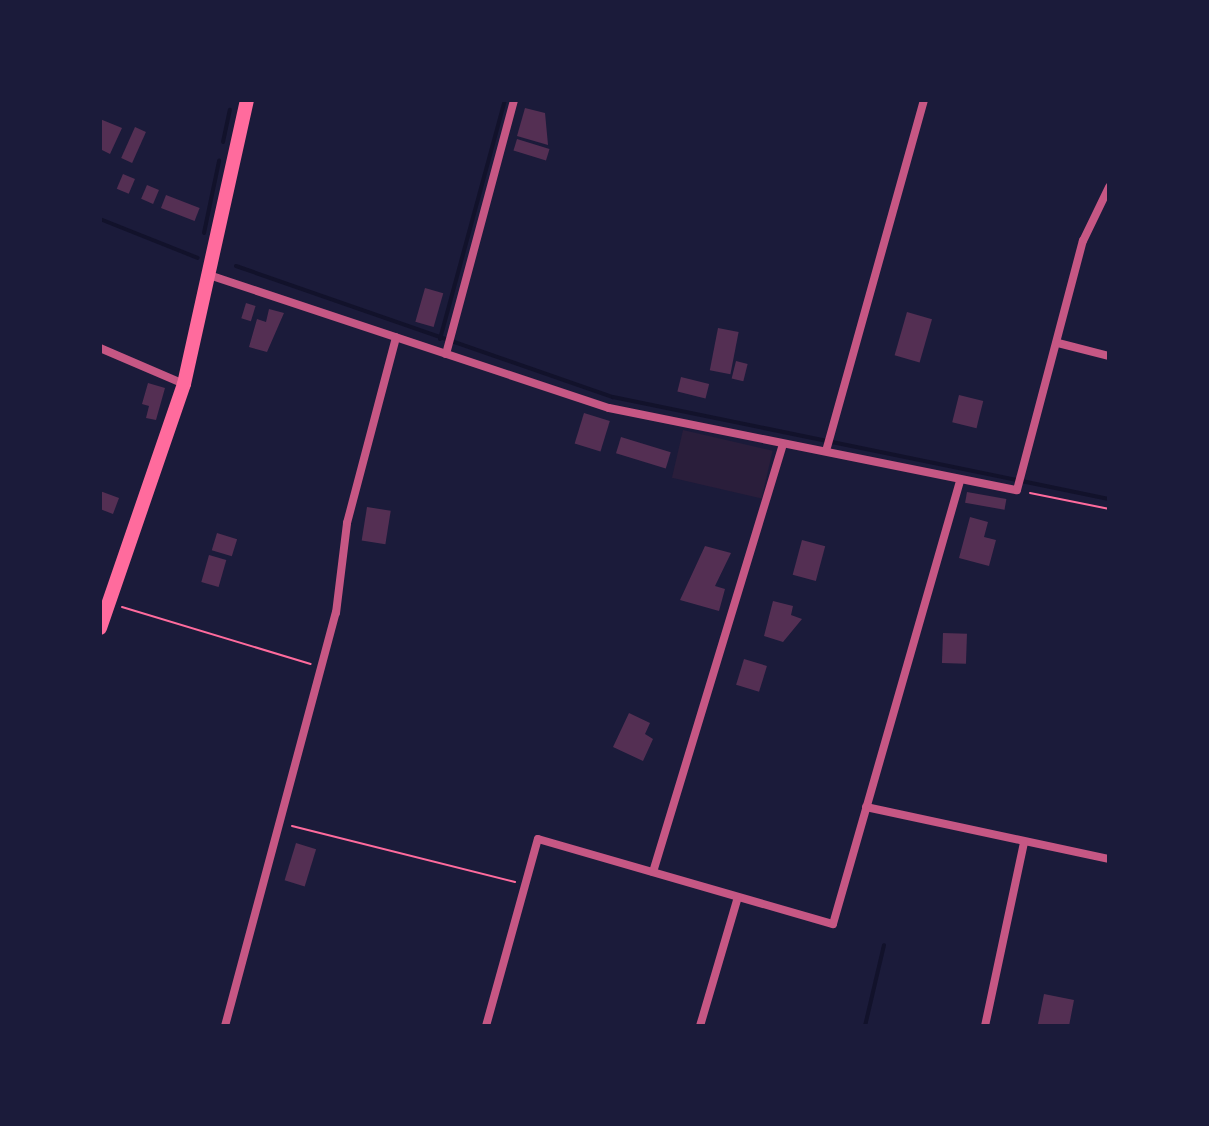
<!DOCTYPE html>
<style>
body{margin:0}
#map{position:relative;width:1209px;height:1126px;overflow:hidden;background:#1b1b3a;font-family:"Nunito Sans",sans-serif}
div>[style]{position:absolute}
[style*='--x']{left:calc(var(--x)*1px);top:calc(var(--y)*1px);width:calc(var(--w)*1px);rotate:calc(var(--a)*1deg)}
.green>*{inset:0;background:#2a1e3b;transform-origin:0 0}
.stream>*{height:4px;margin:-2px;padding:0 2px;transform-origin:2px;border-radius:2px;background:#12122b}
.building>*{inset:0;background:#542f53;transform-origin:0 0}
.path>*{height:2px;margin:-1px;padding:0 1px;transform-origin:1px;border-radius:1px;background:#ff6b9d}
.minor>*{height:8px;margin:-4px;padding:0 4px;transform-origin:4px;border-radius:4px;background:#c65784}
.trunk>*{height:14px;margin:-7px;padding:0 7px;transform-origin:7px;border-radius:7px;background:#ff6b9d}
span{translate:-50% -50%;white-space:nowrap;text-align:center;line-height:1.15;-webkit-text-stroke:7px #1b1b3a;paint-order:stroke}
.frame{position:absolute;inset:0;border:102px solid #1b1b3a;pointer-events:none}
</style>
<div id="map">
<div class="green">
<i style="left:683px;top:430px;width:92px;height:49px;rotate:13deg"></i>
</div>
<div class="stream">
<i style="--x:223;--y:142;--w:33;--a:-78"></i>
<i style="--x:100;--y:219;--w:105;--a:21.7"></i>
<i style="--x:204;--y:233;--w:74;--a:-78.2"></i>
<i style="--x:236;--y:266;--w:399;--a:19.2"></i>
<i style="--x:613;--y:397;--w:506;--a:11.62"></i>
<i style="--x:440;--y:339;--w:248;--a:-74.8"></i>
<i style="--x:865;--y:1026;--w:83;--a:-76.8"></i>
</div>
<div class="building">
<i style="clip-path:polygon(525px 108px,545px 113px,548px 145px,517px 136px)"></i>
<i style="clip-path:polygon(100px 119px,122px 128px,110px 154px,100px 149px)"></i>
<i style="left:135px;top:127px;width:12px;height:34px;rotate:24deg"></i>
<i style="left:517px;top:139px;width:34px;height:12px;rotate:17deg"></i>
<i style="left:123px;top:174px;width:13px;height:16px;rotate:23deg"></i>
<i style="left:147px;top:185px;width:13px;height:15px;rotate:23deg"></i>
<i style="left:166px;top:195px;width:36px;height:14px;rotate:21deg"></i>
<i style="left:425px;top:288px;width:19px;height:35px;rotate:16deg"></i>
<i style="left:246px;top:303px;width:10px;height:16px;rotate:17deg"></i>
<i style="clip-path:polygon(269px 309px,284px 313px,267px 352px,249px 347px,257px 319px,266px 322px)"></i>
<i style="left:907px;top:312px;width:26px;height:45px;rotate:16deg"></i>
<i style="left:718px;top:328px;width:21px;height:43px;rotate:11deg"></i>
<i style="left:736px;top:361px;width:12px;height:18px;rotate:14deg"></i>
<i style="left:681px;top:377px;width:29px;height:15px;rotate:14deg"></i>
<i style="clip-path:polygon(148px 383px,165px 388px,156px 420px,146px 418px,149px 406px,142px 404px)"></i>
<i style="left:959px;top:395px;width:25px;height:28px;rotate:14deg"></i>
<i style="left:584px;top:413px;width:27px;height:32px;rotate:17deg"></i>
<i style="left:621px;top:437px;width:52px;height:17px;rotate:17deg"></i>
<i style="clip-path:polygon(100px 491px,119px 498px,113px 514px,100px 509px)"></i>
<i style="left:967px;top:492px;width:40px;height:11px;rotate:10deg"></i>
<i style="left:367px;top:507px;width:24px;height:34px;rotate:9deg"></i>
<i style="clip-path:polygon(970px 517px,988px 522px,984px 537px,996px 540px,989px 566px,959px 558px)"></i>
<i style="left:217px;top:533px;width:21px;height:18px;rotate:17deg"></i>
<i style="left:802px;top:540px;width:24px;height:36px;rotate:15deg"></i>
<i style="clip-path:polygon(705px 546px,731px 553px,715px 586px,725px 589px,719px 611px,680px 600px)"></i>
<i style="left:209px;top:555px;width:18px;height:28px;rotate:16deg"></i>
<i style="clip-path:polygon(773px 601px,793px 606px,791px 615px,802px 619px,783px 642px,764px 636px)"></i>
<i style="left:943px;top:633px;width:24px;height:30px;rotate:2deg"></i>
<i style="left:744px;top:659px;width:24px;height:27px;rotate:17deg"></i>
<i style="clip-path:polygon(629px 713px,650px 723px,645px 734px,653px 739px,643px 761px,613px 747px)"></i>
<i style="left:296px;top:843px;width:21px;height:39px;rotate:17deg"></i>
<i style="clip-path:polygon(1044px 994px,1074px 1000px,1069px 1026px,1023px 1026px,1038px 1024px)"></i>
</div>
<div class="path">
<i style="--x:1030;--y:493;--w:81;--a:11.4"></i>
<i style="--x:122;--y:607;--w:197;--a:16.8"></i>
<i style="--x:292;--y:826;--w:230;--a:14.1"></i>
</div>
<div class="minor">
<i style="--x:212;--y:276;--w:418;--a:18.4"></i>
<i style="--x:609;--y:408;--w:416;--a:11.4"></i>
<i style="--x:1017;--y:490;--w:258;--a:-75.2"></i>
<i style="--x:1083;--y:241;--w:60;--a:-64.3"></i>
<i style="--x:1058;--y:343;--w:53;--a:14.3"></i>
<i style="--x:100;--y:348;--w:91;--a:23.2"></i>
<i style="--x:446;--y:354;--w:263;--a:-75"></i>
<i style="--x:826;--y:451;--w:364;--a:-74.4"></i>
<i style="--x:866;--y:807;--w:249;--a:12.1"></i>
<i style="--x:653;--y:872;--w:446;--a:-73.1"></i>
<i style="--x:225;--y:1026;--w:428;--a:-75"></i>
<i style="--x:336;--y:613;--w:91;--a:-83"></i>
<i style="--x:347;--y:523;--w:192;--a:-75.2"></i>
<i style="--x:486;--y:1026;--w:194;--a:-74.5"></i>
<i style="--x:538;--y:839;--w:307;--a:16.1"></i>
<i style="--x:833;--y:924;--w:462;--a:-74"></i>
<i style="--x:700;--y:1026;--w:134;--a:-73.6"></i>
<i style="--x:985;--y:1026;--w:187;--a:-78"></i>
</div>
<div class="trunk">
<i style="--x:100;--y:628;--w:258;--a:-71"></i>
<i style="--x:184;--y:384;--w:291;--a:-77.5"></i>
</div>
<div class="frame"></div>
</div>
